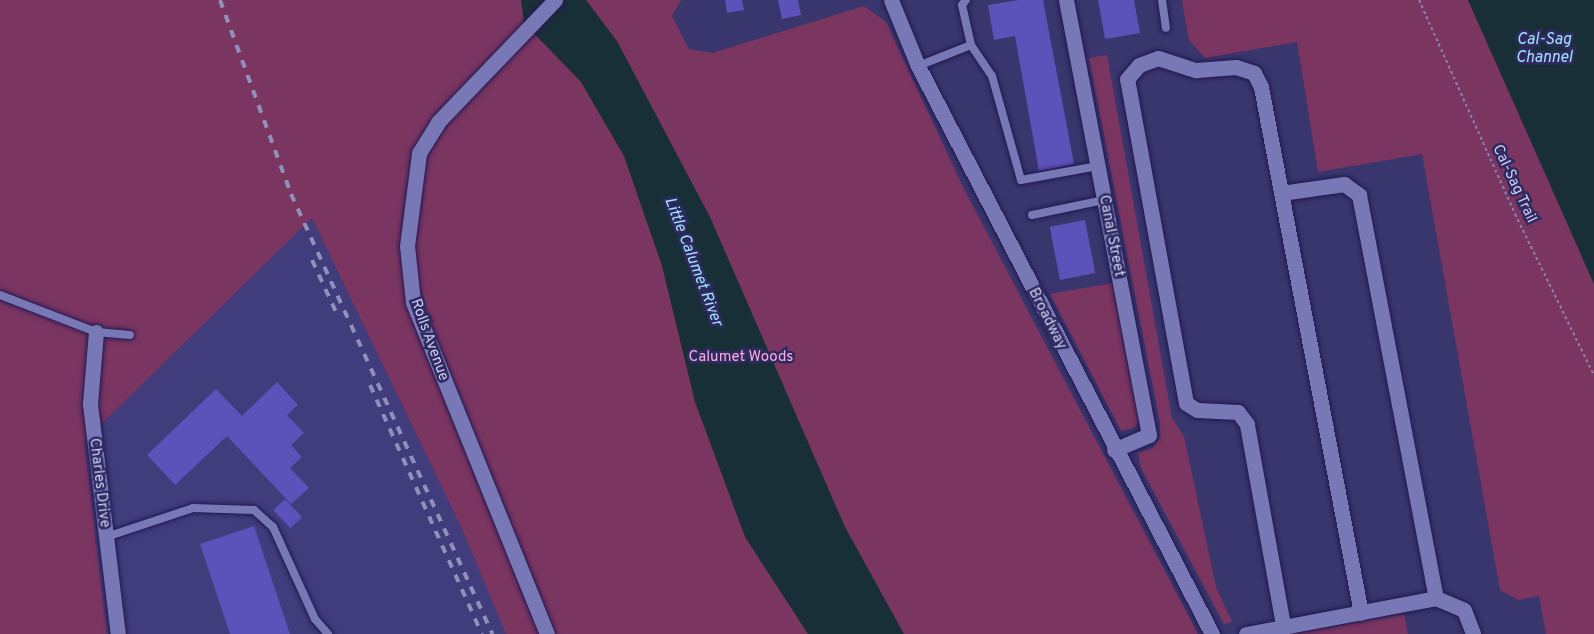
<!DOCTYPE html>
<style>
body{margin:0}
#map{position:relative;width:1594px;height:634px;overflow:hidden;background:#39356d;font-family:Overpass,sans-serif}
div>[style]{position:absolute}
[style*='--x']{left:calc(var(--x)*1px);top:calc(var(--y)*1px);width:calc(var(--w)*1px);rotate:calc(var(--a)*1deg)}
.built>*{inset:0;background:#413c7c}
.green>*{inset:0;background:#7b3561}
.water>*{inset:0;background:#192f38}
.building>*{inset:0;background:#5d51ba;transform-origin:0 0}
.path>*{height:2px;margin-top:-1px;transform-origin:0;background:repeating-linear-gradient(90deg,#8483b0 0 3px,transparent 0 6px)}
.roads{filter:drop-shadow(0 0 2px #221a50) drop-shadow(0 0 2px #221a50)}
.service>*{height:8px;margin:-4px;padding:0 4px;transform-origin:4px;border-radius:4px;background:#7978b6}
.minor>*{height:15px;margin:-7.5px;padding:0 7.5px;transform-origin:7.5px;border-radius:7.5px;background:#7978b6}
.tertiary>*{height:15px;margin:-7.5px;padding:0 7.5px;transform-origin:7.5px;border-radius:7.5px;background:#7978b6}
.rail>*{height:4px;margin-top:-2px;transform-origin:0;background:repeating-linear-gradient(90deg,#9190bb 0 8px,transparent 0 16px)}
span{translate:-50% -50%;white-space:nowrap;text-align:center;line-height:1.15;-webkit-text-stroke:5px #2f2a61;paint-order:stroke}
.street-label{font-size:15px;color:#cecff1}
.park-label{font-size:15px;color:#feabdb}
.water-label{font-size:16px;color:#a2e4fe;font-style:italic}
</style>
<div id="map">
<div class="built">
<i style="clip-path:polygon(312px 218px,462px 529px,506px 634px,107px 634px,84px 441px)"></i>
</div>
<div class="green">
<i style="clip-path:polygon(0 0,681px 0,672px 16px,689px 49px,712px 53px,864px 6px,886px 22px,964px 189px,1198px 634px,506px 634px,462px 529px,312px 218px,84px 441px,107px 634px,0 634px)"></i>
<i style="clip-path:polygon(1182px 0,1468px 0,1594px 284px,1594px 634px,1546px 634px,1539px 596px,1518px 600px,1500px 590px,1422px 154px,1318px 172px,1297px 42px,1205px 58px,1189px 40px)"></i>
<i style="clip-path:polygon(1107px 55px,1172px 418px,1184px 436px,1216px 587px,1232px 622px,1224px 624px,1141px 468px,1138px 453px,1153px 448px,1160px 437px,1160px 424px,1089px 58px)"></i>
<i style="clip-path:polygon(1113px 283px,1140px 419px,1134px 428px,1121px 431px,1050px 294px)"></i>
<i style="clip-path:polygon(1404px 614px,1408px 634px,1291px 634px)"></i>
</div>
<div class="water">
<i style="clip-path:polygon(521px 0,586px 0,617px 41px,710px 217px,845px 527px,904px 634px,808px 634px,745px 537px,695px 402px,662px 266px,624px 156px,581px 82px,524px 23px)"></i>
<i style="clip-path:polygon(1468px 0,1594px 0,1594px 284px,1545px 173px)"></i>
</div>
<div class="building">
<i style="clip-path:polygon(725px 0,742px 0,744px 10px,727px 13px)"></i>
<i style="clip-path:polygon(778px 0,798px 0,801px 15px,782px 19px)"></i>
<i style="clip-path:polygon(1018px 0,1043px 0,1074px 164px,1039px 171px,1015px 36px,994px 40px,988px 5px)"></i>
<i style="clip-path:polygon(1098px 0,1134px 0,1140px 33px,1105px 39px)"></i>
<i style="left:1085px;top:220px;width:54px;height:36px;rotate:79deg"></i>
<i style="clip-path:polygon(277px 382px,298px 405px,287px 415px,304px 433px,291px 445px,302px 457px,290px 468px,309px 488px,291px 504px,227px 436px,175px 485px,147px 455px,216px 389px,242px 416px)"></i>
<i style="left:285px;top:499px;width:25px;height:16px;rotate:47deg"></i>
<i style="clip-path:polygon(254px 526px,290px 634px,230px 634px,200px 544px)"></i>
</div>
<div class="path">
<i style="--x:1419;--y:0;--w:235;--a:65.8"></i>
<i style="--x:1515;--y:214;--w:179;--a:63.9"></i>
</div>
<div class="roads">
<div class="service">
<i style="--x:1162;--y:0;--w:28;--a:82"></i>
<i style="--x:971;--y:45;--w:37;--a:56"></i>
<i style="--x:992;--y:76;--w:108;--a:74.4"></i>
<i style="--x:1021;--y:180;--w:78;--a:-10.3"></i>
<i style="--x:918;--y:66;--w:57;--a:-21.6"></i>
<i style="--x:971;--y:45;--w:41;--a:-102.7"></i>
<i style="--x:962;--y:5;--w:6;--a:-51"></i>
<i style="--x:1032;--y:215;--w:74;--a:-11.8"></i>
<i style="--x:0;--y:295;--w:103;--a:21.1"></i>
<i style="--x:96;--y:332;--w:34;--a:5"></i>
<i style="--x:106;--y:537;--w:92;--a:-18.4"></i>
<i style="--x:193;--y:508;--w:61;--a:1.9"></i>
<i style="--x:254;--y:510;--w:25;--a:42"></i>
<i style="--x:273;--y:527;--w:101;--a:65.5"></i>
<i style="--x:315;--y:619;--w:20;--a:49"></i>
</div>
<div class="minor">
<i style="--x:1066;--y:0;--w:443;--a:79.2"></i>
<i style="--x:1149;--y:435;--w:38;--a:157"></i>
<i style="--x:1281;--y:193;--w:64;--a:-8.1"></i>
<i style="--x:1344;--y:184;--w:19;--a:36"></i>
<i style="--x:1359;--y:195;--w:410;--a:79.2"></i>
<i style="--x:96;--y:332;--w:72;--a:94.8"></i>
<i style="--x:90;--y:404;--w:232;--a:83.1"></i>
<i style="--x:1283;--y:625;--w:204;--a:-100.2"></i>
<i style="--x:1247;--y:424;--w:15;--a:-127"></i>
<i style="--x:1238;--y:412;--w:41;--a:-177.2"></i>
<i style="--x:1197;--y:410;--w:13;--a:-148"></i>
<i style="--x:1186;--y:403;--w:329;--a:-100.3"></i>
<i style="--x:1127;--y:79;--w:18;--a:-49"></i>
<i style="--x:1139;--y:65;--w:20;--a:-20"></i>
<i style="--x:1158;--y:58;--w:40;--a:18"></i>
<i style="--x:1196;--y:70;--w:40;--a:-4.3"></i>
<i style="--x:1236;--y:67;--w:19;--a:18"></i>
<i style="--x:1254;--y:73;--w:16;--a:63"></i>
<i style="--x:1261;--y:87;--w:535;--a:79.24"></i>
<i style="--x:547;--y:634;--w:358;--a:-112"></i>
<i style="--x:413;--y:302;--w:56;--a:-96.1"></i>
<i style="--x:407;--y:246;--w:94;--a:-82.6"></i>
<i style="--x:419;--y:153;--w:36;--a:-58"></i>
<i style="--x:438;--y:122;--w:169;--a:-46.2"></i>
<i style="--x:1246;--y:634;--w:193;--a:-10.7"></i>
<i style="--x:1436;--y:598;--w:30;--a:23"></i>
<i style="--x:1464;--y:610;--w:26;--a:69"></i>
</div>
<div class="tertiary">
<i style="--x:891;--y:0;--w:71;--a:67.8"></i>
<i style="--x:918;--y:66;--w:640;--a:62.63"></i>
</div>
</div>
<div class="rail">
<i style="--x:220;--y:0;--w:207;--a:69.9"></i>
<i style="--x:291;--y:194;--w:484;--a:65.4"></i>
<i style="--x:312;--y:260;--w:60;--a:65.2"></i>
<i style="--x:370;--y:385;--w:273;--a:65.8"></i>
</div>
<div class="street-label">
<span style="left:1514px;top:184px;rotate:65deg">Cal-Sag Trail</span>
<span style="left:1111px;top:236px;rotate:79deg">Canal Street</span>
<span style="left:1047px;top:319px;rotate:63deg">Broadway</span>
<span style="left:429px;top:340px;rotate:70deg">Rolls Avenue</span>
<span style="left:99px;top:483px;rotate:83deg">Charles Drive</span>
</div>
<div class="park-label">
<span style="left:741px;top:358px">Calumet Woods</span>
</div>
<div class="water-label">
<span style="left:1544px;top:49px">Cal-Sag<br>Channel</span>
<span style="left:693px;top:262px;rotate:69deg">Little Calumet River</span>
</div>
</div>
